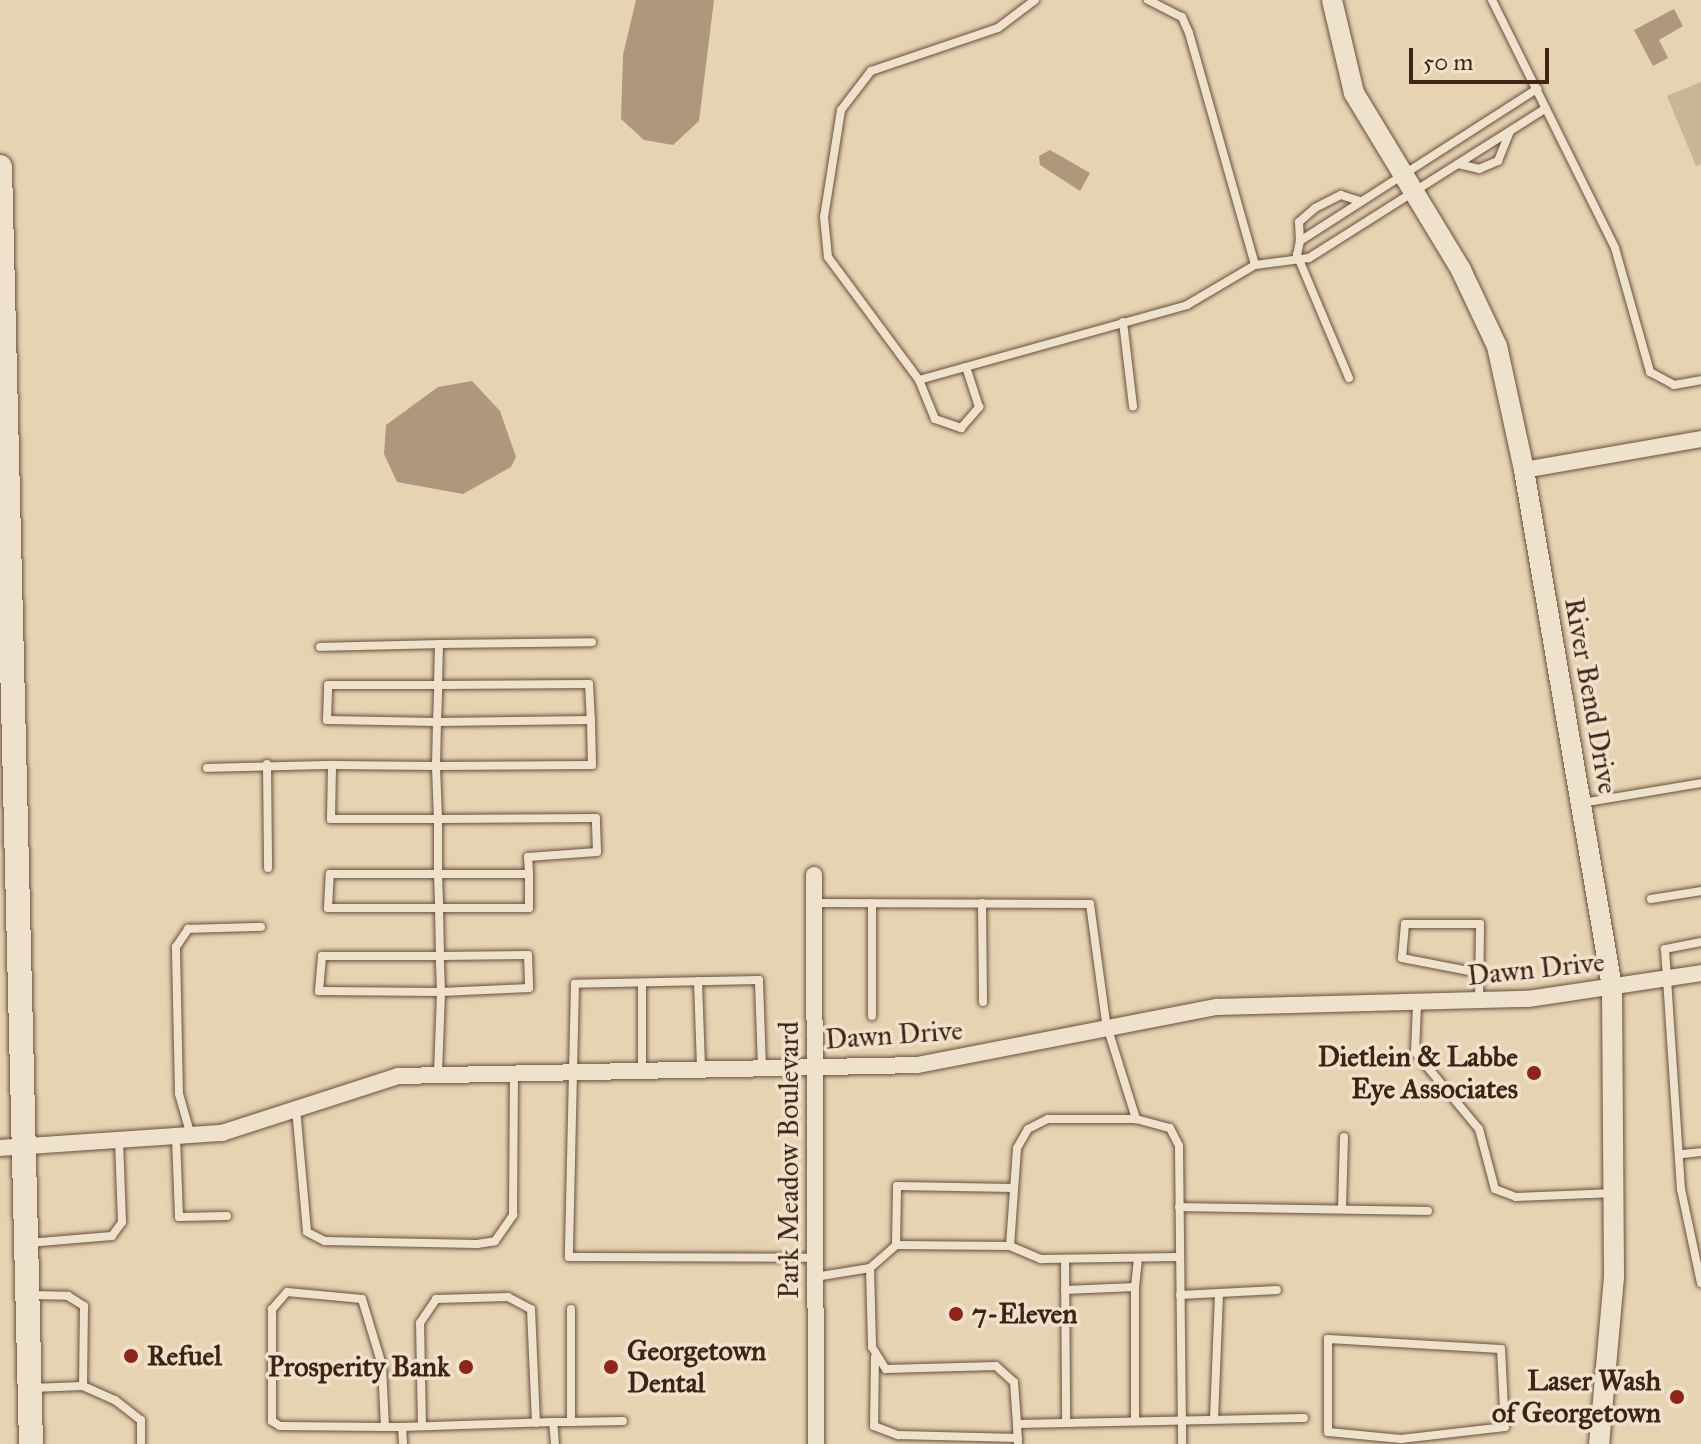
<!DOCTYPE html>
<style>
body{margin:0}
#map{position:relative;width:1701px;height:1444px;overflow:hidden;background:#e6d3b1;font-family:"IM FELL Great Primer",serif}
div>[style]{position:absolute}
[style*='--x']{left:calc(var(--x)*1px);top:calc(var(--y)*1px);width:calc(var(--w)*1px);rotate:calc(var(--a)*1deg)}
.green>*{inset:0;background:#cab597}
.water>*{inset:0;background:#ae977c}
.roads{filter:drop-shadow(0 0 2px #6a4f3d) drop-shadow(0 0 2px #6a4f3d)}
.service>*{height:8px;margin:-4px;padding:0 4px;transform-origin:4px;border-radius:4px;background:#efe2cc}
.minor>*{height:16px;margin:-8px;padding:0 8px;transform-origin:8px;border-radius:8px;background:#efe2cc}
.tertiary>*{height:20px;margin:-10px;padding:0 10px;transform-origin:10px;border-radius:10px;background:#efe2cc}
.secondary>*{height:24px;margin:-12px;padding:0 12px;transform-origin:12px;border-radius:12px;background:#efe2cc}
.dots>*{width:22px;height:22px;translate:-50% -50%;box-sizing:border-box;border:4px solid #efe2cc;border-radius:50%}
span{translate:-50% -50%;white-space:nowrap;text-align:center;line-height:1.15;-webkit-text-stroke:7px #efe2cc;paint-order:stroke}
.street-label{font-size:28px;color:#412316}
.poi-label{font-size:28px;color:#412316;font-weight:700}
.right{translate:-100% -50%;text-align:right}
.left{translate:0 -50%;text-align:left}
.scale{position:absolute;left:1409px;top:48px;width:140px;height:36px;box-sizing:border-box;border:4px solid #412316;border-top:0;padding-left:10px;font-size:24px;line-height:28px;white-space:nowrap;color:#412316;-webkit-text-stroke:6px #efe2cc;paint-order:stroke}
</style>
<div id="map">
<div class="green">
<i style="clip-path:polygon(1701px 82px,1701px 164px,1696px 166px,1667px 96px)"></i>
</div>
<div class="water">
<i style="clip-path:polygon(636px 0,714px 0,699px 121px,673px 145px,644px 140px,621px 119px,623px 55px)"></i>
<i style="clip-path:polygon(1674px 9px,1683px 26px,1659px 40px,1668px 58px,1653px 66px,1634px 30px)"></i>
<i style="clip-path:polygon(1050px 150px,1090px 173px,1080px 191px,1040px 165px,1039px 156px)"></i>
<i style="clip-path:polygon(472px 381px,500px 411px,516px 457px,511px 467px,463px 494px,397px 482px,384px 454px,386px 425px,438px 387px)"></i>
</div>
<div class="roads">
<div class="service">
<i style="--x:1035;--y:0;--w:46;--a:142.9"></i>
<i style="--x:998;--y:28;--w:134;--a:161.3"></i>
<i style="--x:871;--y:71;--w:49;--a:127.6"></i>
<i style="--x:841;--y:110;--w:108;--a:99"></i>
<i style="--x:824;--y:217;--w:40;--a:84.3"></i>
<i style="--x:828;--y:257;--w:153;--a:53.5"></i>
<i style="--x:919;--y:380;--w:278;--a:-15.6"></i>
<i style="--x:1187;--y:305;--w:79;--a:-30.5"></i>
<i style="--x:1255;--y:265;--w:54;--a:-7.4"></i>
<i style="--x:1309;--y:258;--w:280;--a:-32.3"></i>
<i style="--x:1148;--y:0;--w:38;--a:27"></i>
<i style="--x:1182;--y:17;--w:17;--a:66"></i>
<i style="--x:1189;--y:33;--w:241;--a:74.1"></i>
<i style="--x:1492;--y:0;--w:277;--a:63.6"></i>
<i style="--x:1615;--y:248;--w:129;--a:74.2"></i>
<i style="--x:1650;--y:372;--w:27;--a:28"></i>
<i style="--x:1674;--y:385;--w:27;--a:-10"></i>
<i style="--x:1458;--y:164;--w:22;--a:13"></i>
<i style="--x:1479;--y:169;--w:21;--a:-23"></i>
<i style="--x:1498;--y:161;--w:32;--a:-68"></i>
<i style="--x:1300;--y:241;--w:19;--a:-93"></i>
<i style="--x:1299;--y:222;--w:21;--a:-41"></i>
<i style="--x:1315;--y:208;--w:29;--a:-27"></i>
<i style="--x:1341;--y:195;--w:19;--a:18"></i>
<i style="--x:1123;--y:322;--w:85;--a:83.2"></i>
<i style="--x:1349;--y:378;--w:134;--a:-112.9"></i>
<i style="--x:1297;--y:255;--w:14;--a:-78"></i>
<i style="--x:1300;--y:241;--w:282;--a:-32.7"></i>
<i style="--x:919;--y:380;--w:42;--a:67.7"></i>
<i style="--x:935;--y:419;--w:28;--a:19"></i>
<i style="--x:961;--y:428;--w:28;--a:-49"></i>
<i style="--x:979;--y:407;--w:42;--a:-108"></i>
<i style="--x:320;--y:647;--w:119;--a:-1.4"></i>
<i style="--x:267;--y:764;--w:104;--a:89.4"></i>
<i style="--x:207;--y:768;--w:125;--a:-1.4"></i>
<i style="--x:1582;--y:803;--w:121;--a:-9.5"></i>
<i style="--x:529;--y:874;--w:91;--a:180"></i>
<i style="--x:438;--y:874;--w:34;--a:88"></i>
<i style="--x:439;--y:908;--w:90;--a:0"></i>
<i style="--x:529;--y:908;--w:34;--a:-90"></i>
<i style="--x:529;--y:874;--w:17;--a:-93"></i>
<i style="--x:528;--y:857;--w:69;--a:-4.1"></i>
<i style="--x:597;--y:852;--w:34;--a:-92"></i>
<i style="--x:596;--y:818;--w:158;--a:179.6"></i>
<i style="--x:438;--y:819;--w:53;--a:-92.2"></i>
<i style="--x:436;--y:766;--w:156;--a:-0.4"></i>
<i style="--x:592;--y:765;--w:45;--a:-91.3"></i>
<i style="--x:1651;--y:899;--w:51;--a:-9.1"></i>
<i style="--x:814;--y:903;--w:276;--a:0.2"></i>
<i style="--x:1090;--y:904;--w:120;--a:82.3"></i>
<i style="--x:1106;--y:1023;--w:101;--a:72.6"></i>
<i style="--x:1136;--y:1119;--w:35;--a:15"></i>
<i style="--x:1170;--y:1128;--w:20;--a:63"></i>
<i style="--x:1179;--y:1146;--w:298;--a:89.4"></i>
<i style="--x:982;--y:903;--w:99;--a:89.4"></i>
<i style="--x:1701;--y:942;--w:37;--a:169"></i>
<i style="--x:1665;--y:949;--w:241;--a:86.2"></i>
<i style="--x:1681;--y:1189;--w:96;--a:78"></i>
<i style="--x:528;--y:955;--w:33;--a:88"></i>
<i style="--x:529;--y:988;--w:88;--a:177.4"></i>
<i style="--x:441;--y:992;--w:36;--a:-92"></i>
<i style="--x:440;--y:956;--w:88;--a:-0.7"></i>
<i style="--x:698;--y:981;--w:88;--a:88"></i>
<i style="--x:642;--y:983;--w:87;--a:90"></i>
<i style="--x:1479;--y:1000;--w:76;--a:-89.2"></i>
<i style="--x:1480;--y:924;--w:75;--a:180"></i>
<i style="--x:1405;--y:924;--w:34;--a:95"></i>
<i style="--x:1402;--y:958;--w:78;--a:11"></i>
<i style="--x:1417;--y:1005;--w:47;--a:92.4"></i>
<i style="--x:1415;--y:1052;--w:100;--a:50.3"></i>
<i style="--x:1479;--y:1129;--w:62;--a:75.1"></i>
<i style="--x:1495;--y:1189;--w:22;--a:21"></i>
<i style="--x:1516;--y:1197;--w:99;--a:-2.3"></i>
<i style="--x:872;--y:1016;--w:113;--a:-90"></i>
<i style="--x:762;--y:1068;--w:88;--a:-92"></i>
<i style="--x:759;--y:980;--w:184;--a:178.8"></i>
<i style="--x:575;--y:984;--w:273;--a:91.3"></i>
<i style="--x:569;--y:1257;--w:246;--a:0.2"></i>
<i style="--x:438;--y:1074;--w:82;--a:-87.9"></i>
<i style="--x:441;--y:992;--w:122;--a:-179.5"></i>
<i style="--x:319;--y:991;--w:35;--a:-85"></i>
<i style="--x:322;--y:956;--w:118;--a:0"></i>
<i style="--x:440;--y:956;--w:48;--a:-91.2"></i>
<i style="--x:439;--y:908;--w:111;--a:180"></i>
<i style="--x:328;--y:908;--w:34;--a:-87"></i>
<i style="--x:330;--y:874;--w:108;--a:0"></i>
<i style="--x:438;--y:874;--w:55;--a:-90"></i>
<i style="--x:438;--y:819;--w:107;--a:180"></i>
<i style="--x:331;--y:819;--w:54;--a:-88.9"></i>
<i style="--x:332;--y:765;--w:104;--a:0.6"></i>
<i style="--x:436;--y:766;--w:44;--a:-88.7"></i>
<i style="--x:437;--y:722;--w:110;--a:-179"></i>
<i style="--x:327;--y:720;--w:35;--a:-88"></i>
<i style="--x:328;--y:685;--w:110;--a:0"></i>
<i style="--x:438;--y:685;--w:151;--a:-0.4"></i>
<i style="--x:589;--y:684;--w:36;--a:87"></i>
<i style="--x:591;--y:720;--w:154;--a:179.3"></i>
<i style="--x:437;--y:722;--w:37;--a:-88"></i>
<i style="--x:438;--y:685;--w:41;--a:-88.6"></i>
<i style="--x:439;--y:644;--w:153;--a:-0.7"></i>
<i style="--x:296;--y:1108;--w:124;--a:84.9"></i>
<i style="--x:307;--y:1232;--w:20;--a:27"></i>
<i style="--x:325;--y:1241;--w:152;--a:1.1"></i>
<i style="--x:477;--y:1244;--w:18;--a:-9"></i>
<i style="--x:495;--y:1241;--w:32;--a:-55"></i>
<i style="--x:513;--y:1215;--w:144;--a:-89.6"></i>
<i style="--x:191;--y:1136;--w:44;--a:-105.9"></i>
<i style="--x:179;--y:1094;--w:147;--a:-91.2"></i>
<i style="--x:176;--y:947;--w:22;--a:-56"></i>
<i style="--x:188;--y:929;--w:73;--a:-1.6"></i>
<i style="--x:176;--y:1138;--w:79;--a:87.8"></i>
<i style="--x:179;--y:1217;--w:48;--a:-1.2"></i>
<i style="--x:1683;--y:1154;--w:18;--a:-6"></i>
<i style="--x:1179;--y:1207;--w:249;--a:0.9"></i>
<i style="--x:1342;--y:1209;--w:72;--a:-88.4"></i>
<i style="--x:28;--y:1243;--w:84;--a:-4.8"></i>
<i style="--x:112;--y:1236;--w:17;--a:-54"></i>
<i style="--x:122;--y:1222;--w:80;--a:-92.1"></i>
<i style="--x:896;--y:1245;--w:59;--a:-89"></i>
<i style="--x:897;--y:1186;--w:117;--a:1"></i>
<i style="--x:1010;--y:1246;--w:98;--a:-85.9"></i>
<i style="--x:1017;--y:1148;--w:22;--a:-60"></i>
<i style="--x:1028;--y:1129;--w:22;--a:-27"></i>
<i style="--x:1048;--y:1119;--w:88;--a:0"></i>
<i style="--x:1065;--y:1259;--w:163;--a:89.6"></i>
<i style="--x:870;--y:1268;--w:79;--a:88.5"></i>
<i style="--x:872;--y:1347;--w:26;--a:58"></i>
<i style="--x:886;--y:1369;--w:110;--a:-1.6"></i>
<i style="--x:996;--y:1366;--w:24;--a:42"></i>
<i style="--x:1014;--y:1382;--w:42;--a:85.9"></i>
<i style="--x:815;--y:1277;--w:56;--a:-9.3"></i>
<i style="--x:870;--y:1268;--w:35;--a:-41"></i>
<i style="--x:896;--y:1245;--w:114;--a:0.5"></i>
<i style="--x:1010;--y:1246;--w:34;--a:23"></i>
<i style="--x:1041;--y:1259;--w:138;--a:-0.8"></i>
<i style="--x:1135;--y:1287;--w:29;--a:-84"></i>
<i style="--x:1065;--y:1290;--w:70;--a:-2.5"></i>
<i style="--x:1135;--y:1287;--w:134;--a:90"></i>
<i style="--x:29;--y:1295;--w:39;--a:1"></i>
<i style="--x:68;--y:1296;--w:19;--a:32"></i>
<i style="--x:84;--y:1306;--w:80;--a:90.7"></i>
<i style="--x:1180;--y:1295;--w:97;--a:-3"></i>
<i style="--x:1328;--y:1339;--w:173;--a:3.3"></i>
<i style="--x:1501;--y:1349;--w:78;--a:87.1"></i>
<i style="--x:1505;--y:1427;--w:105;--a:173.4"></i>
<i style="--x:1401;--y:1439;--w:73;--a:-174.5"></i>
<i style="--x:1328;--y:1432;--w:93;--a:-90"></i>
<i style="--x:875;--y:1357;--w:69;--a:90.8"></i>
<i style="--x:874;--y:1426;--w:26;--a:21"></i>
<i style="--x:898;--y:1435;--w:120;--a:1.4"></i>
<i style="--x:32;--y:1388;--w:51;--a:-2.2"></i>
<i style="--x:83;--y:1386;--w:35;--a:24"></i>
<i style="--x:115;--y:1400;--w:33;--a:38"></i>
<i style="--x:141;--y:1420;--w:24;--a:90"></i>
<i style="--x:1214;--y:1419;--w:126;--a:-87.7"></i>
<i style="--x:571;--y:1422;--w:52;--a:-1.1"></i>
<i style="--x:422;--y:1426;--w:103;--a:-91.1"></i>
<i style="--x:420;--y:1323;--w:29;--a:-56"></i>
<i style="--x:436;--y:1299;--w:72;--a:-1.6"></i>
<i style="--x:508;--y:1297;--w:26;--a:28"></i>
<i style="--x:531;--y:1309;--w:114;--a:87.5"></i>
<i style="--x:385;--y:1427;--w:62;--a:-92.8"></i>
<i style="--x:382;--y:1365;--w:69;--a:-106.9"></i>
<i style="--x:362;--y:1299;--w:75;--a:-174.7"></i>
<i style="--x:287;--y:1292;--w:23;--a:131"></i>
<i style="--x:272;--y:1309;--w:112;--a:90"></i>
<i style="--x:272;--y:1421;--w:9;--a:32"></i>
<i style="--x:280;--y:1426;--w:105;--a:0.5"></i>
<i style="--x:385;--y:1427;--w:17;--a:0"></i>
<i style="--x:403;--y:1444;--w:17;--a:-93"></i>
<i style="--x:402;--y:1427;--w:151;--a:-1.9"></i>
<i style="--x:555;--y:1444;--w:22;--a:-95"></i>
<i style="--x:553;--y:1422;--w:18;--a:0"></i>
<i style="--x:571;--y:1422;--w:113;--a:-90"></i>
<i style="--x:1018;--y:1444;--w:20;--a:-93"></i>
<i style="--x:1017;--y:1424;--w:287;--a:-1.2"></i>
</div>
<div class="minor">
<i style="--x:1524;--y:470;--w:180;--a:-9.9"></i>
<i style="--x:814;--y:875;--w:569;--a:89.8"></i>
<i style="--x:0;--y:1148;--w:223;--a:-3.9"></i>
<i style="--x:222;--y:1133;--w:185;--a:-17.9"></i>
<i style="--x:398;--y:1076;--w:519;--a:-1.21"></i>
<i style="--x:917;--y:1065;--w:305;--a:-11"></i>
<i style="--x:1216;--y:1007;--w:312;--a:-1.5"></i>
<i style="--x:1528;--y:999;--w:175;--a:-8.5"></i>
</div>
<div class="tertiary">
<i style="--x:1332;--y:0;--w:96;--a:76.7"></i>
<i style="--x:1354;--y:93;--w:207;--a:58.8"></i>
<i style="--x:1461;--y:270;--w:84;--a:64.7"></i>
<i style="--x:1497;--y:346;--w:127;--a:77.7"></i>
<i style="--x:1524;--y:470;--w:524;--a:80.34"></i>
<i style="--x:1612;--y:987;--w:290;--a:89.6"></i>
<i style="--x:1614;--y:1277;--w:168;--a:95.1"></i>
</div>
<div class="secondary">
<i style="--x:0;--y:167;--w:1277;--a:88.61"></i>
</div>
</div>
<div class="dots">
<i style="left:1534px;top:1073px;background:#8f2418"></i>
<i style="left:956px;top:1314px;background:#8f2418"></i>
<i style="left:131px;top:1356px;background:#8f2418"></i>
<i style="left:466px;top:1367px;background:#8f2418"></i>
<i style="left:611px;top:1367px;background:#8f2418"></i>
<i style="left:1677px;top:1397px;background:#8f2418"></i>
</div>
<div class="street-label">
<span style="left:1591px;top:696px;rotate:80deg">River Bend Drive</span>
<span style="left:1536px;top:969px;rotate:-6deg">Dawn Drive</span>
<span style="left:894px;top:1035px;rotate:-4deg">Dawn Drive</span>
<span style="left:789px;top:1160px;rotate:-90deg">Park Meadow Boulevard</span>
</div>
<div class="poi-label">
<span class="right" style="left:1518px;top:1073px">Dietlein &amp; Labbe<br>Eye Associates</span>
<span class="left" style="left:972px;top:1314px">7-Eleven</span>
<span class="left" style="left:627px;top:1367px">Georgetown<br>Dental</span>
<span class="left" style="left:147px;top:1356px">Refuel</span>
<span class="right" style="left:450px;top:1367px">Prosperity Bank</span>
<span class="right" style="left:1661px;top:1397px">Laser Wash<br>of Georgetown</span>
</div>
<div class="scale">50 m</div>
</div>
